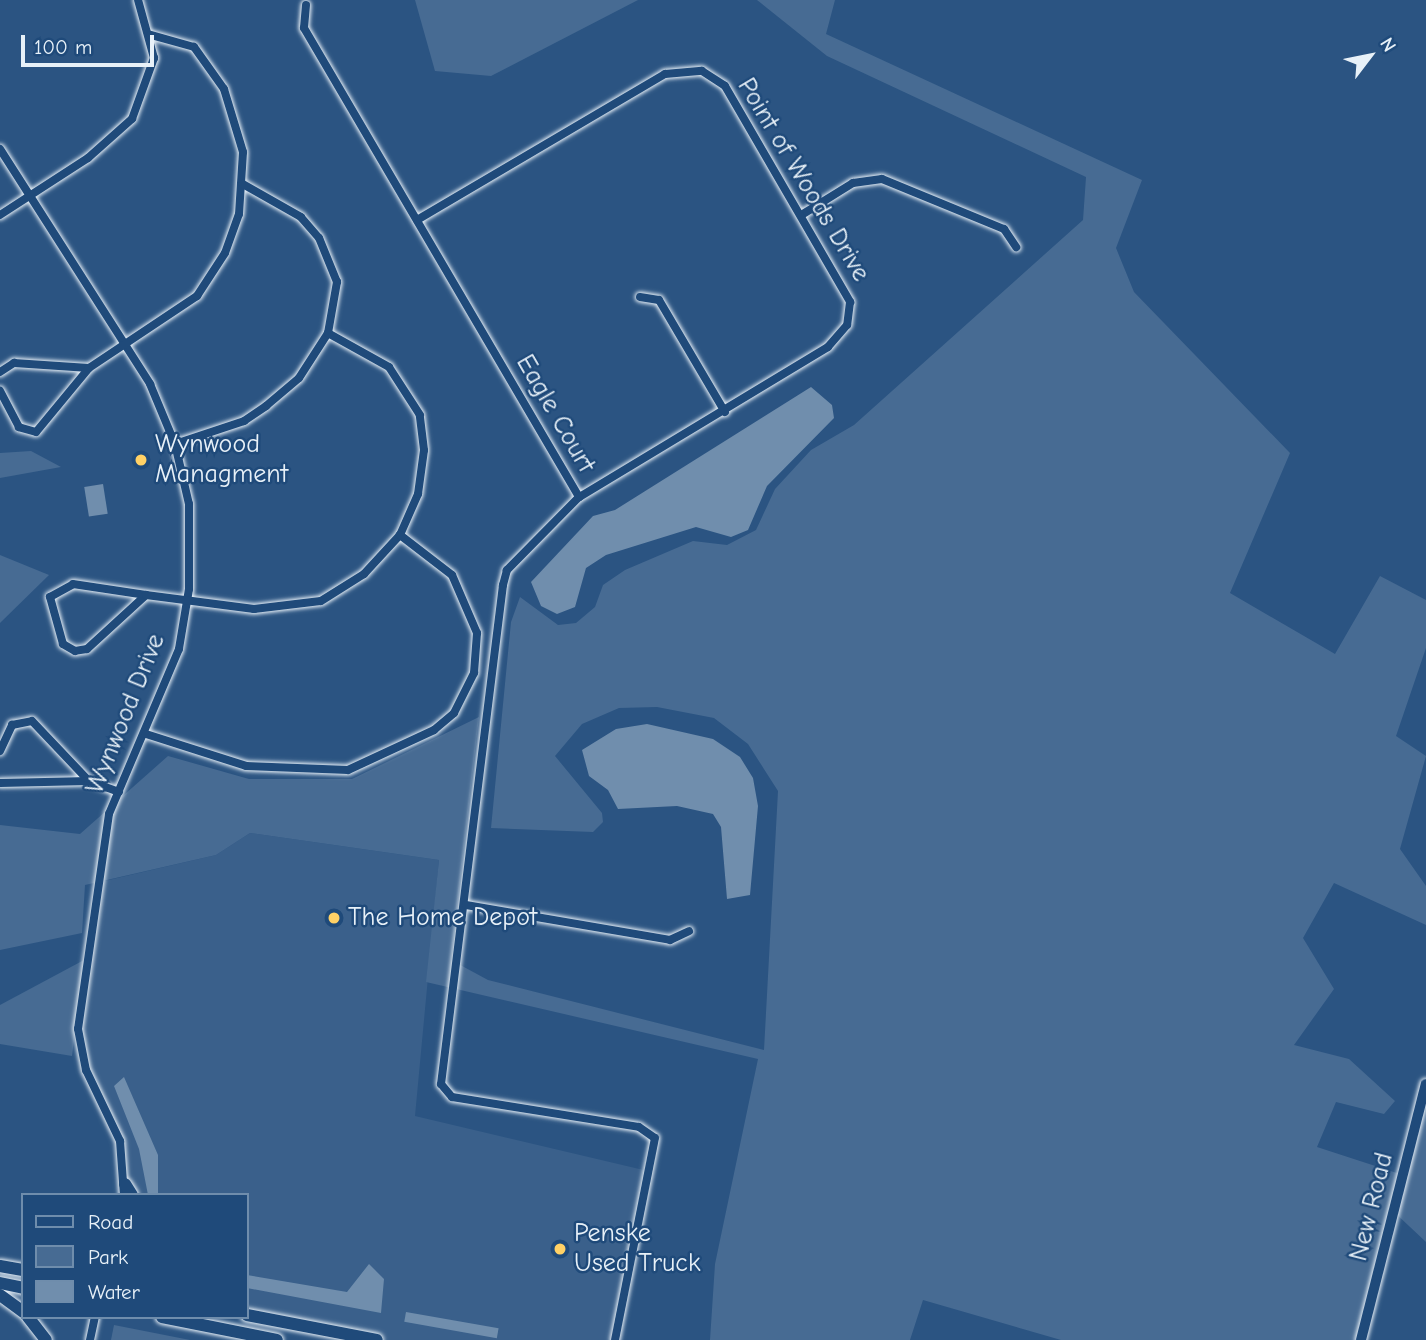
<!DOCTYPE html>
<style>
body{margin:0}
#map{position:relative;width:1426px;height:1340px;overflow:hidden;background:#2b5482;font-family:"Comic Neue",sans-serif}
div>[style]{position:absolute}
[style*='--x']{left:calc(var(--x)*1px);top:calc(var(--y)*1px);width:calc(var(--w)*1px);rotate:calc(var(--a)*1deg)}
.built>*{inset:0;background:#3a608b}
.green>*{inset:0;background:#476b93}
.water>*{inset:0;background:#708ead;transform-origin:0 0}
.roads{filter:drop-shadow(0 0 2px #e8f1f8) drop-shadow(0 0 2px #e8f1f8)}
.minor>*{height:8px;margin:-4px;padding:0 4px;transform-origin:4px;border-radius:4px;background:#1f4a7a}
.tertiary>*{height:10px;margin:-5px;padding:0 5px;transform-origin:5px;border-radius:5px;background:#1f4a7a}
.trunk>*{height:12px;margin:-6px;padding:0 6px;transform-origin:6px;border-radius:6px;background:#1f4a7a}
.dots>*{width:19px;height:19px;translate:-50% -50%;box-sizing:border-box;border:4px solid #1f4a7a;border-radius:50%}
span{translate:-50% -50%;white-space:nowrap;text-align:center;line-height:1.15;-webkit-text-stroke:5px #1f4a7a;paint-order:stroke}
.street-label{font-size:26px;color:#e8f1f8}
.poi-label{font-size:26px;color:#e8f1f8}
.left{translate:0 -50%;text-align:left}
.legend{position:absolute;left:21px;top:1193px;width:228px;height:126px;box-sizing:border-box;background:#1f4a7a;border:2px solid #6f8dac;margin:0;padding:9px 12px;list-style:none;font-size:21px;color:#e8f1f8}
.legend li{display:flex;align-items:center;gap:14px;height:35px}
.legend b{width:35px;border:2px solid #6f8dac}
.north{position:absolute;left:1335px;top:21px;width:70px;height:70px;-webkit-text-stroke:5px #1f4a7a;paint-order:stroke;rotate:58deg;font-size:19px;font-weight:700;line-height:28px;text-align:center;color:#e8f1f8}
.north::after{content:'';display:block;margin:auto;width:24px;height:32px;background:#e8f1f8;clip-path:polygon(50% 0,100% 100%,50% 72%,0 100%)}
.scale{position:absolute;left:21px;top:35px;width:133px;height:32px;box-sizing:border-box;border:4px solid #e8f1f8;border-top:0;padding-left:9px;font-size:21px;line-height:24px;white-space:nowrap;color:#e8f1f8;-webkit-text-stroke:5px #1f4a7a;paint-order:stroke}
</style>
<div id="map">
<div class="built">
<i style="clip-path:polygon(250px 833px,439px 860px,415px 1116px,652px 1172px,615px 1340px,377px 1340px,247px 1315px,247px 1195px,124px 1195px,124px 1159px,79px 1048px,100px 882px,216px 855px)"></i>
</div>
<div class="green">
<i style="clip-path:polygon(415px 0,638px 0,491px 76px,435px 71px)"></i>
<i style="clip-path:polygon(757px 0,835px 0,826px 34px,1142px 180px,1116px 248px,1134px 292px,1290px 453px,1230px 593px,1335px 654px,1380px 576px,1426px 600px,1426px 648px,1396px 736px,1426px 756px,1400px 849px,1426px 886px,1426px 925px,1334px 883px,1303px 938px,1334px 989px,1294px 1045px,1349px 1059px,1395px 1101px,1384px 1114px,1336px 1102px,1317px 1147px,1403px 1175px,1426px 1087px,1426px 1242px,1393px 1211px,1359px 1340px,1061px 1340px,923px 1300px,910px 1340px,710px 1340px,715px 1264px,758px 1059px,426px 982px,439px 860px,250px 833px,216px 855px,85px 885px,82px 933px,0 950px,0 825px,80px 834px,168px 756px,249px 779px,352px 779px,479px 717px,451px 960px,488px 980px,764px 1050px,778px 791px,748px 744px,714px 718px,657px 707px,619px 708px,582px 724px,555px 756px,602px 813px,603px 822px,593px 832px,491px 828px,511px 622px,520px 597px,558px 625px,576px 623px,595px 607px,603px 585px,625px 570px,693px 541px,727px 545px,756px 530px,775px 489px,811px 450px,854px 425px,1083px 220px,1086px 177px,827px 56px)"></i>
<i style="clip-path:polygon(31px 451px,61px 467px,0 478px,0 453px)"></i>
<i style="clip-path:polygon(0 555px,49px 575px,0 623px)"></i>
<i style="clip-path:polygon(84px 960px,72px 1056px,0 1044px,0 1005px)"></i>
<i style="clip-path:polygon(114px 1325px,190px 1340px,111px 1340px)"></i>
</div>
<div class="water">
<i style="clip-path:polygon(811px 387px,832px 405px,834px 418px,767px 486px,748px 530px,731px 537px,696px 527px,606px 555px,586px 568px,575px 607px,557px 614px,541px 606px,531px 582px,593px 516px,615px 510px)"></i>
<i style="left:103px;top:484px;width:30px;height:19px;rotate:81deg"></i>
<i style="clip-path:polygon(647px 724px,713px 739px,740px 757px,753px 778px,758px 806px,750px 895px,727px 899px,721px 827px,713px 814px,677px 806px,618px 809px,608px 790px,589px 776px,582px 750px,616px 729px)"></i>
<i style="clip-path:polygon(124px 1077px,158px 1155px,158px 1195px,148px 1195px,139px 1149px,114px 1086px)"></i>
<i style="clip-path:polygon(369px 1264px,384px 1279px,381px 1313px,247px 1288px,247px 1275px,347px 1292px)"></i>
<i style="left:406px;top:1312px;width:94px;height:10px;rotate:10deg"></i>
</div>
<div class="roads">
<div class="minor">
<i style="--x:306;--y:5;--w:23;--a:95"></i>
<i style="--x:304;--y:28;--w:544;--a:59.61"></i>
<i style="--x:0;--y:149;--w:279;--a:57.4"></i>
<i style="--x:150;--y:384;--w:65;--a:67.4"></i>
<i style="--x:175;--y:444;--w:62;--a:76.9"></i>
<i style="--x:189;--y:504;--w:85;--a:90"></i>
<i style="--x:189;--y:589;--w:61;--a:99.5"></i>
<i style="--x:179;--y:649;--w:179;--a:113"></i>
<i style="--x:109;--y:814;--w:217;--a:98.2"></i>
<i style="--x:78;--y:1029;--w:42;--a:79"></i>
<i style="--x:86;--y:1070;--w:79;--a:64.4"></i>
<i style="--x:120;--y:1141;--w:54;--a:85.8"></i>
<i style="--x:803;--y:214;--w:59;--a:-31.8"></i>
<i style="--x:853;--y:183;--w:29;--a:-8"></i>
<i style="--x:882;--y:179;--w:132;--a:22.3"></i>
<i style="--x:1004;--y:229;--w:22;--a:56"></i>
<i style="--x:0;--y:215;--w:105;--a:-32.9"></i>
<i style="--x:88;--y:158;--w:59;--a:-41.6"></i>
<i style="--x:132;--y:119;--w:65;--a:-70.2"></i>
<i style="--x:154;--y:58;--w:60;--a:-105.4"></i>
<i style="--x:417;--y:220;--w:288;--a:-30.5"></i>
<i style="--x:665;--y:74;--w:37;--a:-5"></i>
<i style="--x:702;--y:71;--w:27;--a:33"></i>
<i style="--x:725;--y:86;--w:250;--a:59.9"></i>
<i style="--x:850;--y:302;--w:23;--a:97"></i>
<i style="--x:847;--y:325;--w:29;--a:131"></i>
<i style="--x:828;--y:347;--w:291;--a:148.9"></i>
<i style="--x:579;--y:497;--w:103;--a:134.6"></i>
<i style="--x:507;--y:570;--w:16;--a:105"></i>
<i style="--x:503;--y:585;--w:503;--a:97.08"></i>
<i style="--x:441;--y:1084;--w:17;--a:50"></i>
<i style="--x:452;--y:1097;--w:189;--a:9.1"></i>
<i style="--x:639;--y:1127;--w:19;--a:35"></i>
<i style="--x:655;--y:1138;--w:206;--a:101.2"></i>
<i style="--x:640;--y:297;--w:19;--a:9"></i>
<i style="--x:659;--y:300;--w:130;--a:59.5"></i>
<i style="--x:89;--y:368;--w:130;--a:-33.7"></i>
<i style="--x:197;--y:296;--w:51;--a:-56.9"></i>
<i style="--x:225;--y:253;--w:41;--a:-70.3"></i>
<i style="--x:239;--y:214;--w:62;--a:-86.3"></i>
<i style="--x:243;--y:152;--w:66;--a:-106.8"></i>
<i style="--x:224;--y:89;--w:52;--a:-125.5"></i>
<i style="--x:194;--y:47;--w:45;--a:-164.4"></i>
<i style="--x:0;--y:372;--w:17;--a:-33"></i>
<i style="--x:14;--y:363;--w:75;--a:3.8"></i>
<i style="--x:89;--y:368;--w:83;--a:129.6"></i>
<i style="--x:36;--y:432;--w:18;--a:-164"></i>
<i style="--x:19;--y:427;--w:41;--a:-117.8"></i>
<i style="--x:175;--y:444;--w:73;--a:-18.4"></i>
<i style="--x:244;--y:421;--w:27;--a:-34"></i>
<i style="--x:266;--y:406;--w:43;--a:-40.3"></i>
<i style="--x:299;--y:378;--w:54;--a:-57.2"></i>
<i style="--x:328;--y:333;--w:52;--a:-80"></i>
<i style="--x:337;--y:282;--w:48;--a:-112.2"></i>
<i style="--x:319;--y:238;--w:28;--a:-131"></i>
<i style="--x:301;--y:217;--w:67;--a:-150.4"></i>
<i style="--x:73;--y:584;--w:74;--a:8.6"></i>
<i style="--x:146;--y:595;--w:80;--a:137.5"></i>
<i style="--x:87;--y:649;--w:12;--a:171"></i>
<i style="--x:75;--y:651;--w:14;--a:-150"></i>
<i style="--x:63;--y:644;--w:49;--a:-105.5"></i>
<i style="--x:50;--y:597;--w:26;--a:-29"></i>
<i style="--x:146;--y:595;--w:109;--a:7.4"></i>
<i style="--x:254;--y:609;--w:67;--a:-6.8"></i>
<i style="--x:321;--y:601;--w:51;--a:-32.1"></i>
<i style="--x:364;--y:574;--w:53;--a:-47.3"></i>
<i style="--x:400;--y:535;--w:45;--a:-66.3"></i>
<i style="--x:418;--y:494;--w:44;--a:-82.2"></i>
<i style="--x:424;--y:450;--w:35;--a:-97"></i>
<i style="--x:420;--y:415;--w:57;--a:-122.9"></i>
<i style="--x:389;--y:367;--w:70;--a:-150.9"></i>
<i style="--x:146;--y:734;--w:105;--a:17.7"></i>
<i style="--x:246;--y:766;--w:102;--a:2.2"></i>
<i style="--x:348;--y:770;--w:95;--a:-24.9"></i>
<i style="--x:434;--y:730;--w:26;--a:-40"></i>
<i style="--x:454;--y:713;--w:45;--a:-63.4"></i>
<i style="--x:474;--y:673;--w:40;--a:-85.7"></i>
<i style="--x:477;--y:633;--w:63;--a:-113.3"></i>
<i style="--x:452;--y:575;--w:66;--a:-142.4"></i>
<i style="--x:0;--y:751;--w:29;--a:-65"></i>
<i style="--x:12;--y:725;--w:20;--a:-11"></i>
<i style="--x:32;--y:721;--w:83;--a:46.5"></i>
<i style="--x:89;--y:781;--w:89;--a:178.7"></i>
<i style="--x:89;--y:781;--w:32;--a:20"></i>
<i style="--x:466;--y:905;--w:207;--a:9.7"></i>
<i style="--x:670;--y:940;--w:21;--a:-25"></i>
<i style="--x:90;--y:1340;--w:24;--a:-78"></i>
</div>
<div class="tertiary">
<i style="--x:1361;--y:1340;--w:264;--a:-75.8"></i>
</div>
<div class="trunk">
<i style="--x:125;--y:1184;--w:13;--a:58"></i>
<i style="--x:0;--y:1266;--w:23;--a:10"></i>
<i style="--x:0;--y:1283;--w:24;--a:12"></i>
<i style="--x:0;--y:1295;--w:29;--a:36"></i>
<i style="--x:247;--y:1315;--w:132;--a:10.9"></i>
<i style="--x:28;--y:1317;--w:29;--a:52"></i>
<i style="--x:162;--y:1317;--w:117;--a:11.3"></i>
</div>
</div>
<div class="dots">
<i style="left:141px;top:460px;background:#ffd166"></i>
<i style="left:334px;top:918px;background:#ffd166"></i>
<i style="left:560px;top:1249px;background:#ffd166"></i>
</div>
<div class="street-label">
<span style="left:803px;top:180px;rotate:59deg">Point of Woods Drive</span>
<span style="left:555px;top:414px;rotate:60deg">Eagle Court</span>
<span style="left:126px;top:714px;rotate:-68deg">Wynwood Drive</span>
<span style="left:1372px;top:1207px;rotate:-76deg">New Road</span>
</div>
<div class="poi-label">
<span class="left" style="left:155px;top:460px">Wynwood<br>Managment</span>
<span class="left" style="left:348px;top:918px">The Home Depot</span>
<span class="left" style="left:574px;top:1249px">Penske<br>Used Truck</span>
</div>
<ul class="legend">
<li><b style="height:9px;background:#1f4a7a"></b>Road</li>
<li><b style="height:19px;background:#476b93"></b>Park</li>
<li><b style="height:19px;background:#708ead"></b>Water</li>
</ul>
<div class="north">N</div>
<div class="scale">100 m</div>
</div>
